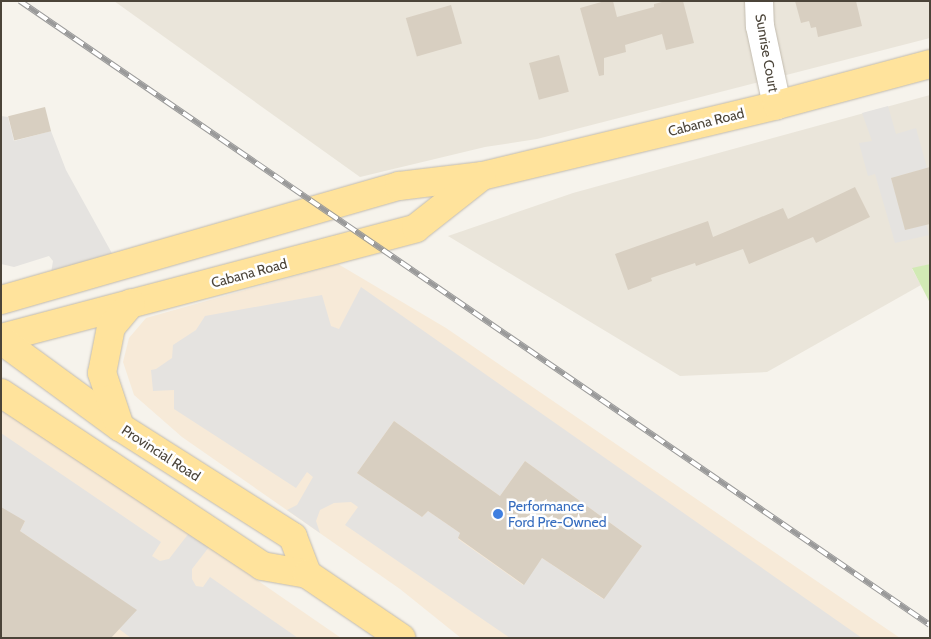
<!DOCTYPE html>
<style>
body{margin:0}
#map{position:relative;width:931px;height:639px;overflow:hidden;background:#f6f3ec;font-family:Cabin,sans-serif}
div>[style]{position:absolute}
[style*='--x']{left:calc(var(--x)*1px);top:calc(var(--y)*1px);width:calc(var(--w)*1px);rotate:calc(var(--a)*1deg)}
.residential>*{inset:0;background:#eae5da}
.commercial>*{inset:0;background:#f7ead8}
.green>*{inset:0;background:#d2eab5}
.parking>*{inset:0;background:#e5e3e0}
.building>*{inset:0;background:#d8cfc1;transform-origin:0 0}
.roads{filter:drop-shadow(0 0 1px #c2bbae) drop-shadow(0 0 1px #c2bbae)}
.minor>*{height:28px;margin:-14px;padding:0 14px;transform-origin:14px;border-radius:14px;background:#fff}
.major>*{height:28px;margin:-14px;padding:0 14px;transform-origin:14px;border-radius:14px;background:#ffe39c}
.rail>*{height:5.5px;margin-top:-2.75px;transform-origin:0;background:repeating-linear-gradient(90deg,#fff 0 11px,#9a9a9a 0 22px);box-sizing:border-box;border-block:1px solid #9a9a9a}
.dots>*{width:14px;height:14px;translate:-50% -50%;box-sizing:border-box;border:2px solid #fff;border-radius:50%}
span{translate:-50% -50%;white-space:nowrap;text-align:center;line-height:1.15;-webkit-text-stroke:5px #fff;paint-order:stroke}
.street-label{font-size:14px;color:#4b4439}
.shop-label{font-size:14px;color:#366cbe}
.left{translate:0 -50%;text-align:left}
.frame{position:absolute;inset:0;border:2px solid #4b4439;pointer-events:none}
</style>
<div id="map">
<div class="residential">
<i style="clip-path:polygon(114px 1px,930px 1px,930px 38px,537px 139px,485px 147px,360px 177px)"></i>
<i style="clip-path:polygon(930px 95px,930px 264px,912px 269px,921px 285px,767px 372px,680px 376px,448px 236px,573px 193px)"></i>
</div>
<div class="commercial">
<i style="clip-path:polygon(338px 264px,446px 328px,900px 638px,461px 638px,400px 589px,182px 437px,134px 395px,123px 362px,129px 338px,146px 318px)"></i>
<i style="clip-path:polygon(1px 404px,189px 533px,341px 638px,1px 638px)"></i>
</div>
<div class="green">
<i style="clip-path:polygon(930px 264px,930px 303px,912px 268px)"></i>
</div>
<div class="parking">
<i style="clip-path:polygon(888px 106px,896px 134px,916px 128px,927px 168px,891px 178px,905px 230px,926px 224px,929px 235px,895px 243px,875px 174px,868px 176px,859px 143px,872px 141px,862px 113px)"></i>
<i style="clip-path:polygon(1px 116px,8px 117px,14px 141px,51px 131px,66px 170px,114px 257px,51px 273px,53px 261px,49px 256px,14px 267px,1px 264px)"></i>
<i style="clip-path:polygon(evenodd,361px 287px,862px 638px,510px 638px,345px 525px,358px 507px,351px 502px,334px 503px,320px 510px,316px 521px,320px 533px,287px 510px,297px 505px,313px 477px,307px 472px,296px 488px,174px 409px,174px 390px,153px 391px,151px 370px,156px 369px,172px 358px,173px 345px,196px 330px,205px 316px,322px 295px,331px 326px,339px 329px,361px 287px,394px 421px,500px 496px,525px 461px,642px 546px,603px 599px,542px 558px,523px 585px,458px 539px,460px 533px,428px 511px,422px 517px,357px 473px,394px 421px)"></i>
<i style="clip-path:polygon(1px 433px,161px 542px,152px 556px,160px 561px,169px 559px,189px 533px,209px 547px,192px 569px,192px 579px,196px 586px,203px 587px,210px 577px,298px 638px,131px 638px,119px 629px,136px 610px,20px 531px,25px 521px,1px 508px)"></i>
</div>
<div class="building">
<i style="clip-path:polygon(605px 1px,613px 1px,617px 17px,654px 7px,654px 4px,666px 1px,683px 1px,694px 43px,666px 50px,662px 34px,625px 45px,626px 52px,604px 58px,604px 75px,599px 76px,580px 8px)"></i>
<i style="clip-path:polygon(795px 1px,856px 1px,862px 26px,818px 37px,816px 27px,811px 28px,809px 21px,801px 23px)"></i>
<i style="left:451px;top:5px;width:40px;height:47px;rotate:74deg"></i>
<i style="left:559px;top:55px;width:38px;height:31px;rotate:75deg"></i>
<i style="left:45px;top:107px;width:25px;height:38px;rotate:76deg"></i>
<i style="clip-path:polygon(930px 167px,930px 224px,905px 230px,891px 178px)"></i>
<i style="clip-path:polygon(855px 187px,870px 217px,816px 243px,813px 237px,749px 264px,743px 249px,696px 266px,695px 263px,651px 278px,652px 281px,628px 290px,615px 254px,708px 221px,713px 237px,783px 208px,788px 219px)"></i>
<i style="clip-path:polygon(394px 421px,500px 496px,525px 461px,642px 546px,604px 599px,542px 558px,524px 585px,458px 538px,460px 533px,428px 511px,422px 517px,357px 473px)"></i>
<i style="clip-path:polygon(1px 507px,25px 521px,20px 531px,137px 610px,111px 638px,1px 638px)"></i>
</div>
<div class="roads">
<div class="minor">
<i style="--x:759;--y:1;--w:25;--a:88"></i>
<i style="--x:760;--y:26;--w:81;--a:77.9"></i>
</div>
<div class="major">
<i style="--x:1;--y:300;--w:414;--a:-16"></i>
<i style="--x:399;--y:186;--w:84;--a:-6.9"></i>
<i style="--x:482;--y:176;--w:303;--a:-13.5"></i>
<i style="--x:777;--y:105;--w:158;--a:-15"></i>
<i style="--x:1;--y:338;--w:429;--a:-14.8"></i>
<i style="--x:416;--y:228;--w:84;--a:-38.2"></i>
<i style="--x:1;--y:340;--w:147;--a:36.2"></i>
<i style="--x:120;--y:427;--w:205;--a:32.4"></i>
<i style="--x:293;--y:537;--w:40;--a:69"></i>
<i style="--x:1;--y:393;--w:313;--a:33.5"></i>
<i style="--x:262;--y:566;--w:46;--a:10.1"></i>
<i style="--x:307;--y:574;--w:114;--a:34.2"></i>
<i style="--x:120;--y:427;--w:57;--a:-108.4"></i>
<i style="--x:102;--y:373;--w:47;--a:-78.9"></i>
<i style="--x:111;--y:327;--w:31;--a:-50"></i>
</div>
</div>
<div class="rail">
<i style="--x:20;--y:1;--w:1103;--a:34.44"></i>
</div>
<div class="dots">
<i style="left:498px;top:514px;background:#3f7fe0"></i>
</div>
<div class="street-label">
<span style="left:767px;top:53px;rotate:80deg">Sunrise Court</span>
<span style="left:706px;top:122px;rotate:-14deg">Cabana Road</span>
<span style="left:249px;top:273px;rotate:-15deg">Cabana Road</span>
<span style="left:161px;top:453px;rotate:33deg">Provincial Road</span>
</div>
<div class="shop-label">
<span class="left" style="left:508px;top:514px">Performance<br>Ford Pre-Owned</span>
</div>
<div class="frame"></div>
</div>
